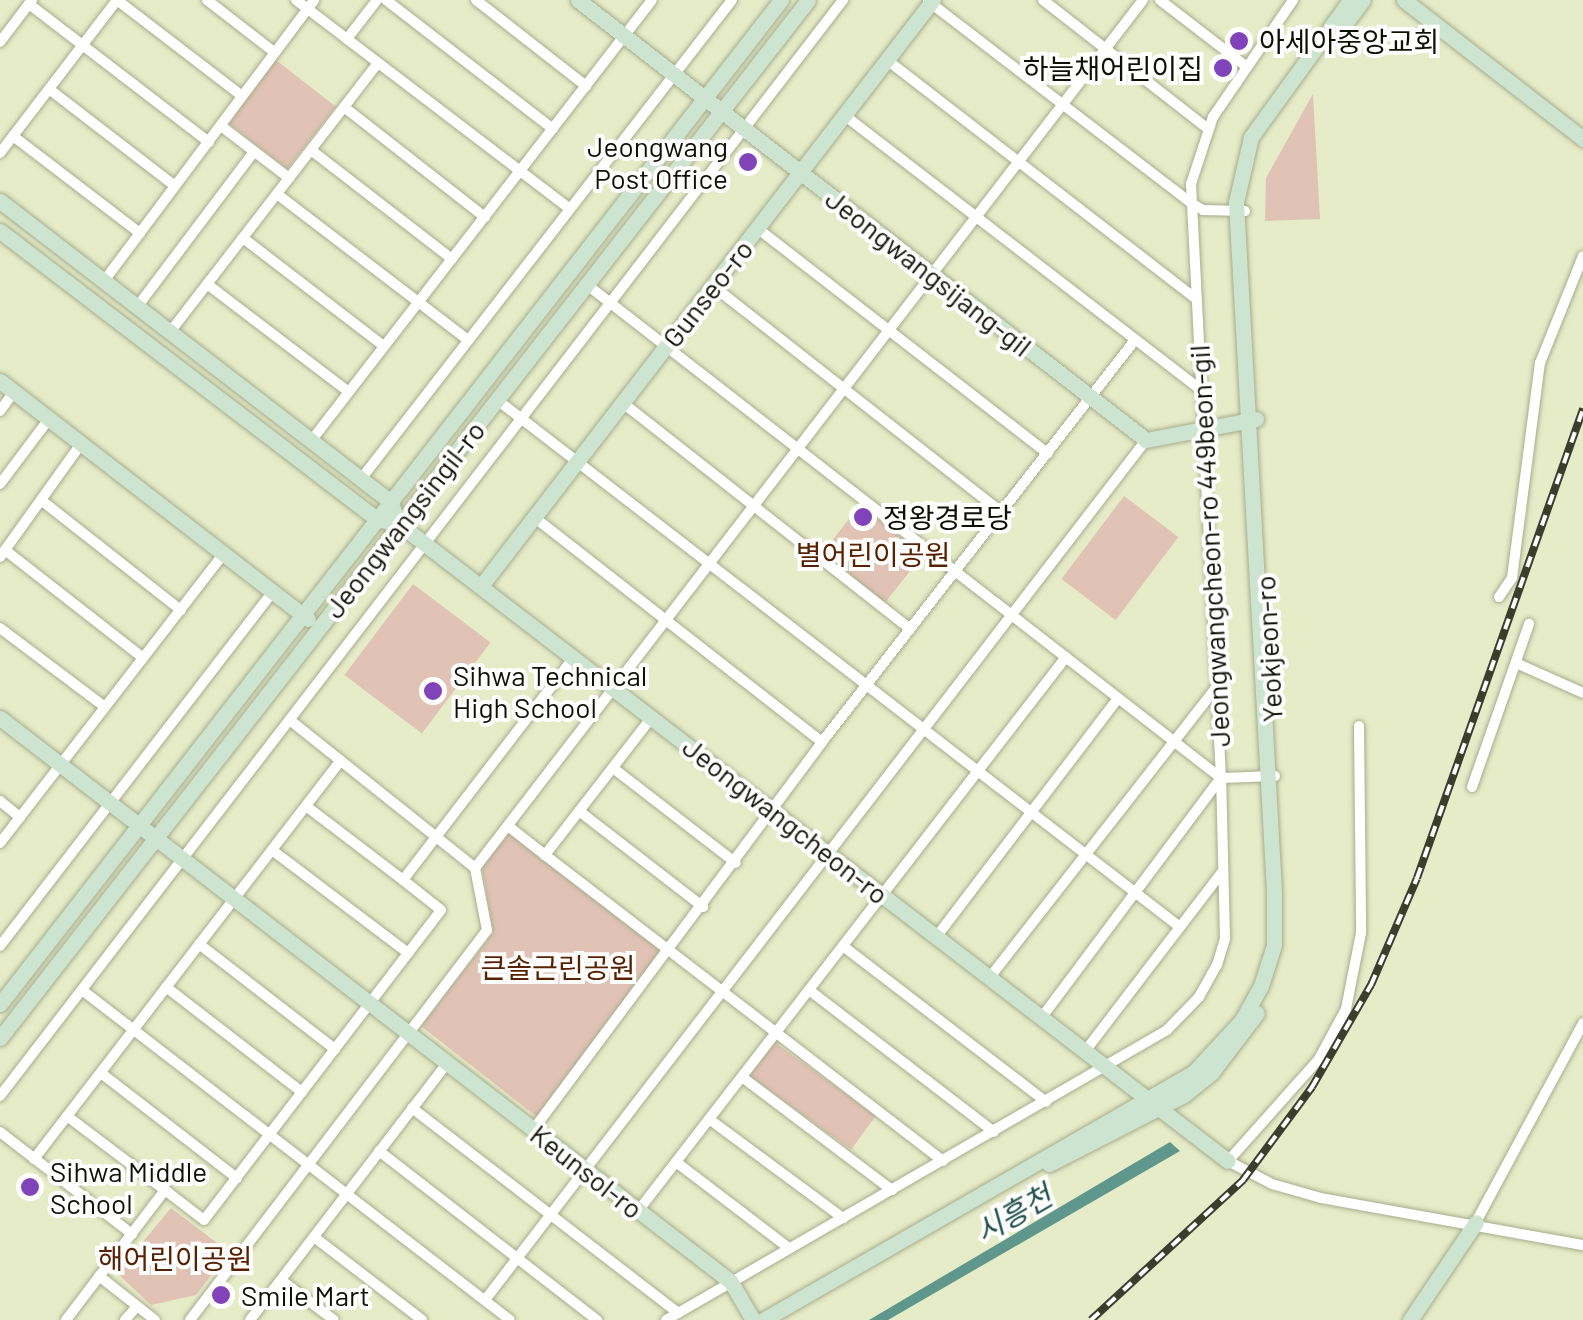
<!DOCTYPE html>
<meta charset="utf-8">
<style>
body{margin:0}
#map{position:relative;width:1583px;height:1320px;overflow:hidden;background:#e6ebc8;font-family:Barlow,"Noto Sans KR",sans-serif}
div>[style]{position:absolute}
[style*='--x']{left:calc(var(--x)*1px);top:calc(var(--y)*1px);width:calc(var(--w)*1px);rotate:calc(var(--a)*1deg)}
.green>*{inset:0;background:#e1c3b5;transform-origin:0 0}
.water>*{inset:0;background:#5f978d}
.roads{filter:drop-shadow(0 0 2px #a8ad8c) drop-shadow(0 0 2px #a8ad8c)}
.street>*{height:10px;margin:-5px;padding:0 5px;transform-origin:5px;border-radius:5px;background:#fff}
.secondary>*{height:15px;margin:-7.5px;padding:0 7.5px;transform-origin:7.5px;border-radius:7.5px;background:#cce4d0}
.rail>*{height:8px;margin-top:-4px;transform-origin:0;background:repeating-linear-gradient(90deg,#fff 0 11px,#3b3d2d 0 22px);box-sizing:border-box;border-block:2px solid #3b3d2d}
.dots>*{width:28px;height:28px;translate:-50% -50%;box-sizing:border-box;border:5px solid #fff;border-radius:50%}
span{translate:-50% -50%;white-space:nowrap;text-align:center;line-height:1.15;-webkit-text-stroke:8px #fff;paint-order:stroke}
.poi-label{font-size:28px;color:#0f1005}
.left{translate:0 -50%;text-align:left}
.right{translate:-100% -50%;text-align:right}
.street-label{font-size:28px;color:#0f1005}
.park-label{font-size:28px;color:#582100}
.water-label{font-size:30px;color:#1f5049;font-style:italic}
</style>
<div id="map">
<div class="green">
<i style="left:276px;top:60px;width:76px;height:79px;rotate:38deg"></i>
<i style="clip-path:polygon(1313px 94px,1320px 219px,1265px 221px,1266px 178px)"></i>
<i style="left:1124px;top:496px;width:68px;height:104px;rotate:37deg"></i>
<i style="left:860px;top:505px;width:80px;height:62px;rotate:38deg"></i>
<i style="left:413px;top:584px;width:97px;height:114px;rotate:37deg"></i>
<i style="clip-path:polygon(508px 832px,665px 950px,537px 1117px,421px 1026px,493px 933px,482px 866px)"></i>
<i style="left:773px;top:1041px;width:127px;height:42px;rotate:36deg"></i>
<i style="clip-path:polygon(171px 1208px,229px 1252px,196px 1295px,151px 1305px,117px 1273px)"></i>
</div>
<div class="water">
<i style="clip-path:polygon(1170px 1142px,1180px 1151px,888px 1320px,869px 1320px)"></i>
</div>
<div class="roads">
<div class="street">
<i style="--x:117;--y:0;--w:156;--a:37.5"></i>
<i style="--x:207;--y:0;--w:85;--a:37.8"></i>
<i style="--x:296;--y:0;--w:64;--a:37.4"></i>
<i style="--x:377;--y:0;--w:49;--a:127.6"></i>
<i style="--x:347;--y:39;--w:280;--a:37.3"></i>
<i style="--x:386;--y:0;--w:211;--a:37.7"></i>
<i style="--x:476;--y:0;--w:140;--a:38"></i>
<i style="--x:1043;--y:0;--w:209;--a:38"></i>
<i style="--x:1160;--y:0;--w:110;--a:37.6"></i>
<i style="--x:928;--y:1;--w:332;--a:37.5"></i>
<i style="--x:1191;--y:203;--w:14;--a:30"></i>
<i style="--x:1203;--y:210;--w:42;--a:1.4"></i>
<i style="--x:29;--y:4;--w:227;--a:37.5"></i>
<i style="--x:0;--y:42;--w:53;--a:-52.7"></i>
<i style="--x:887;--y:60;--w:391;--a:37.7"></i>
<i style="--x:49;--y:89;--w:159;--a:37.6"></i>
<i style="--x:344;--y:107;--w:179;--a:38"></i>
<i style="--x:844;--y:115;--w:451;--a:37.6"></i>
<i style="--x:221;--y:126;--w:86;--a:37.4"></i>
<i style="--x:13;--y:136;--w:160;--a:37.4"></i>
<i style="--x:311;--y:150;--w:178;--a:37.7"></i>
<i style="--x:0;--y:153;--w:193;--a:-52.6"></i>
<i style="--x:277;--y:194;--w:240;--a:37.4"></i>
<i style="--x:757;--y:228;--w:368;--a:37.8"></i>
<i style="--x:243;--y:238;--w:178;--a:37.5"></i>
<i style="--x:104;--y:281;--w:351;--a:-53.2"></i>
<i style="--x:207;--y:284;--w:178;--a:37.3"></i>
<i style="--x:586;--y:284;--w:805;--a:37.88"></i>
<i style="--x:1221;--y:778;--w:54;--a:-2.1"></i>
<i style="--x:713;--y:286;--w:368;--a:38.1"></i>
<i style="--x:137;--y:307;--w:194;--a:-53"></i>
<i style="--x:170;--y:332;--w:340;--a:-52.3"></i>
<i style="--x:496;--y:399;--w:864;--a:37.67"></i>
<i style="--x:623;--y:403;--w:365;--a:38.2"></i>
<i style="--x:0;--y:411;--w:24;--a:-54"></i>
<i style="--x:311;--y:441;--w:557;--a:-52.29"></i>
<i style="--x:361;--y:479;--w:606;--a:-52.24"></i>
<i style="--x:0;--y:484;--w:81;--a:-53"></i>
<i style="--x:41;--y:500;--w:178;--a:38.2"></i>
<i style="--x:534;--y:517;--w:365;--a:38"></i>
<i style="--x:5;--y:550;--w:175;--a:38"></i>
<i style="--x:0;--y:557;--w:139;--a:-54.4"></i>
<i style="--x:1499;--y:597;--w:23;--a:-56"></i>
<i style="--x:1512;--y:578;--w:217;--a:-82.6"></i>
<i style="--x:1540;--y:363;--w:115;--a:-68.1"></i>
<i style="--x:0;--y:628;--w:131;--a:37"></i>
<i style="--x:1516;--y:663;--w:73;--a:24.1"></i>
<i style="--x:652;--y:717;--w:175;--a:127.8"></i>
<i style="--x:545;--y:855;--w:502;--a:37.55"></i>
<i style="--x:291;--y:721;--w:236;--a:38.6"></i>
<i style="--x:1359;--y:726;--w:207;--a:89.4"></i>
<i style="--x:1361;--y:933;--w:77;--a:101.2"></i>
<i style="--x:1346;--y:1009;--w:57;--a:118.4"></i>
<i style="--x:1319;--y:1059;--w:137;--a:131.7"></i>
<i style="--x:1228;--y:1161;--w:50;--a:27.6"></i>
<i style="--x:1272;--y:1184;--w:51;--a:15.9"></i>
<i style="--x:1321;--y:1198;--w:266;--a:10.2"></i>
<i style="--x:613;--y:768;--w:155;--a:37.7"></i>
<i style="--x:1472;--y:787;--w:173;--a:-70.7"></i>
<i style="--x:0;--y:801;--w:26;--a:39"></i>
<i style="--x:306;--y:806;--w:122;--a:37.3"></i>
<i style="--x:579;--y:811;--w:157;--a:37.7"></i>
<i style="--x:508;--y:826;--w:47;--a:38.1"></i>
<i style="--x:0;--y:843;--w:365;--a:-52.3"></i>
<i style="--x:272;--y:850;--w:171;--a:37.1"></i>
<i style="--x:475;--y:868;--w:1095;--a:-52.42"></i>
<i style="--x:937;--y:936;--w:299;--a:-52.7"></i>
<i style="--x:199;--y:944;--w:172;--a:37.7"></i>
<i style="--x:0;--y:946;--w:447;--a:-52.4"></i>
<i style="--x:843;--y:946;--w:256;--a:37.5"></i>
<i style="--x:990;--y:977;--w:367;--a:-52"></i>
<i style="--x:166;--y:987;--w:172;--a:37.7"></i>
<i style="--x:82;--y:990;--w:540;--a:37.63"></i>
<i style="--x:809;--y:990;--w:233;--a:37.5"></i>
<i style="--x:1042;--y:1017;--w:299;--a:-53.2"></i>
<i style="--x:1086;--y:1050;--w:225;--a:-52.6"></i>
<i style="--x:101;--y:1073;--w:172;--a:37.7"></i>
<i style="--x:742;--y:1077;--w:188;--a:37"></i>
<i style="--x:0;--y:1096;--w:1383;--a:-52.43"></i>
<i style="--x:412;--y:1108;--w:336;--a:37.6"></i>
<i style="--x:67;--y:1116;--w:123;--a:37.1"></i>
<i style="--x:709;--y:1119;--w:167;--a:36.5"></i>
<i style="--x:533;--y:1130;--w:484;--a:-53.3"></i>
<i style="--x:822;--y:742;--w:509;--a:-52.1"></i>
<i style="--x:0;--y:1132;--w:167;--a:37.7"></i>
<i style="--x:379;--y:1151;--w:276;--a:37.8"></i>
<i style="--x:34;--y:1159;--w:503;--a:-52.42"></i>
<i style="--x:676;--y:1162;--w:143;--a:37.3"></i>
<i style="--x:638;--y:1211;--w:700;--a:-52.31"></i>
<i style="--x:1476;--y:1222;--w:226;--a:-61.7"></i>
<i style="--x:314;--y:1237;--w:136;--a:37.5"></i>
<i style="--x:99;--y:1276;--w:71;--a:38.2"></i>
<i style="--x:281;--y:1280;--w:66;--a:37"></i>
<i style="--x:485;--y:1300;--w:1085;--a:-52.45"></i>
<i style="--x:66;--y:1320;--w:163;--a:-52.7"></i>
<i style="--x:165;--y:1190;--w:49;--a:37.6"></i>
<i style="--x:204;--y:1220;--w:390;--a:-52.6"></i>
<i style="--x:441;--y:910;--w:48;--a:-141.7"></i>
<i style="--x:403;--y:880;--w:281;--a:-52.5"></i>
<i style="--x:125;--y:1320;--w:18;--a:-49"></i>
<i style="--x:190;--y:1320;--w:490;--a:-52.7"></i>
<i style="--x:487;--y:930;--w:63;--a:-101"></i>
<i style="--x:250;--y:1320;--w:324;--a:-52.5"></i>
<i style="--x:666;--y:1320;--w:579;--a:-30.06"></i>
<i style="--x:1167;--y:1030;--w:46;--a:-45.9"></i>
<i style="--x:1199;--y:997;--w:37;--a:-61"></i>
<i style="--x:1217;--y:965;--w:28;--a:-73"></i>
<i style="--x:1225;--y:938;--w:160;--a:-91.4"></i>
<i style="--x:1221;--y:778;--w:595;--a:-92.89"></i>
<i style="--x:1191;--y:184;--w:71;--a:-71.8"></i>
<i style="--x:1213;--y:117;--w:142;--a:-55.6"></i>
</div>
<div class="secondary">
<i style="--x:578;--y:0;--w:718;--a:37.76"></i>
<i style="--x:1146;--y:440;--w:112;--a:-10.8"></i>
<i style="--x:1404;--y:0;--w:227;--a:37.8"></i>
<i style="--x:1341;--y:29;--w:36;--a:-53"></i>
<i style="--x:0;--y:201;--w:492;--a:37.6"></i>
<i style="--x:390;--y:501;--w:11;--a:68"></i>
<i style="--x:0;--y:231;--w:474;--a:37.4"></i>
<i style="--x:377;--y:519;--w:23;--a:13"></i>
<i style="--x:399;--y:524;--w:1045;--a:37.54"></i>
<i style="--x:0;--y:381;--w:389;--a:37.7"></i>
<i style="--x:481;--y:586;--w:740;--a:-52.36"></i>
<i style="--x:0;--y:718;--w:923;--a:37.65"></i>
<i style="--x:731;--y:1282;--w:44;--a:59.9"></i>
<i style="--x:0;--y:1004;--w:1272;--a:-52.12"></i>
<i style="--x:0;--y:1038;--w:1315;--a:-52.1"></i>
<i style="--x:1049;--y:1164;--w:152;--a:-27.1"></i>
<i style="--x:1184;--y:1095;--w:36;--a:-39"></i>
<i style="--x:1212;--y:1072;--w:74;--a:-52.7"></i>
<i style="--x:763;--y:1320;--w:496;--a:-29.9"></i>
<i style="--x:1193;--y:1073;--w:72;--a:-47.2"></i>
<i style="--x:1242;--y:1020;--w:39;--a:-61"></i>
<i style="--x:1261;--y:986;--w:43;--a:-72.4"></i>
<i style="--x:1274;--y:945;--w:53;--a:-90"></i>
<i style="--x:1274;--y:892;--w:691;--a:-93.15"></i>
<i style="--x:1236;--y:202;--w:67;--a:-77"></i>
<i style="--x:1251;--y:137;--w:169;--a:-54.1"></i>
<i style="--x:1410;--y:1320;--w:118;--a:-56"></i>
</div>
</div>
<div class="rail">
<i style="--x:1091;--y:1320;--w:207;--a:-42.6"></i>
<i style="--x:1243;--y:1180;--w:116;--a:-53.4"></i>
<i style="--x:1312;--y:1087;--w:118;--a:-60"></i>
<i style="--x:1371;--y:985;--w:116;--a:-66.7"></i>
<i style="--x:1417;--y:878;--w:498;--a:-70.5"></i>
</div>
<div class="dots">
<i style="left:1239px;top:41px;background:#8043b9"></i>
<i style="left:1223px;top:68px;background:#8043b9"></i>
<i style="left:748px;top:162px;background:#8043b9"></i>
<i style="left:863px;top:517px;background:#8043b9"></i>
<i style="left:433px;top:691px;background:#8043b9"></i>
<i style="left:30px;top:1187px;background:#8043b9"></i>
<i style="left:221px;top:1295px;background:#8043b9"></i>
</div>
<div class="poi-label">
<span class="left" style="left:1259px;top:41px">아세아중앙교회</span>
<span class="right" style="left:1203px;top:68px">하늘채어린이집</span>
<span class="right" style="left:728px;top:162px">Jeongwang<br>Post Office</span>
<span class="left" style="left:883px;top:517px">정왕경로당</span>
<span class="left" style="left:453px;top:691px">Sihwa Technical<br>High School</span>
<span class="left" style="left:50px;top:1187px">Sihwa Middle<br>School</span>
<span class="left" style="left:241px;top:1295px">Smile Mart</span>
</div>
<div class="street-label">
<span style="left:929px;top:272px;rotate:38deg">Jeongwangsijang-gil</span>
<span style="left:707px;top:293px;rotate:-52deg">Gunseo-ro</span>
<span style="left:404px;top:519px;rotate:-52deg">Jeongwangsingil-ro</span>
<span style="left:1209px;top:546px;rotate:-93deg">Jeongwangcheon-ro 449beon-gil</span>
<span style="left:1268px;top:649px;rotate:-93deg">Yeokjeon-ro</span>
<span style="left:786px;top:820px;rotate:38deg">Jeongwangcheon-ro</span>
<span style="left:587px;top:1171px;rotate:38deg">Keunsol-ro</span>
</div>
<div class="park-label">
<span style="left:873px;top:554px">별어린이공원</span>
<span style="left:558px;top:967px">큰솔근린공원</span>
<span style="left:175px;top:1258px">해어린이공원</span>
</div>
<div class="water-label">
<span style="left:1013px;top:1213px;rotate:-30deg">시흥천</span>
</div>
</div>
